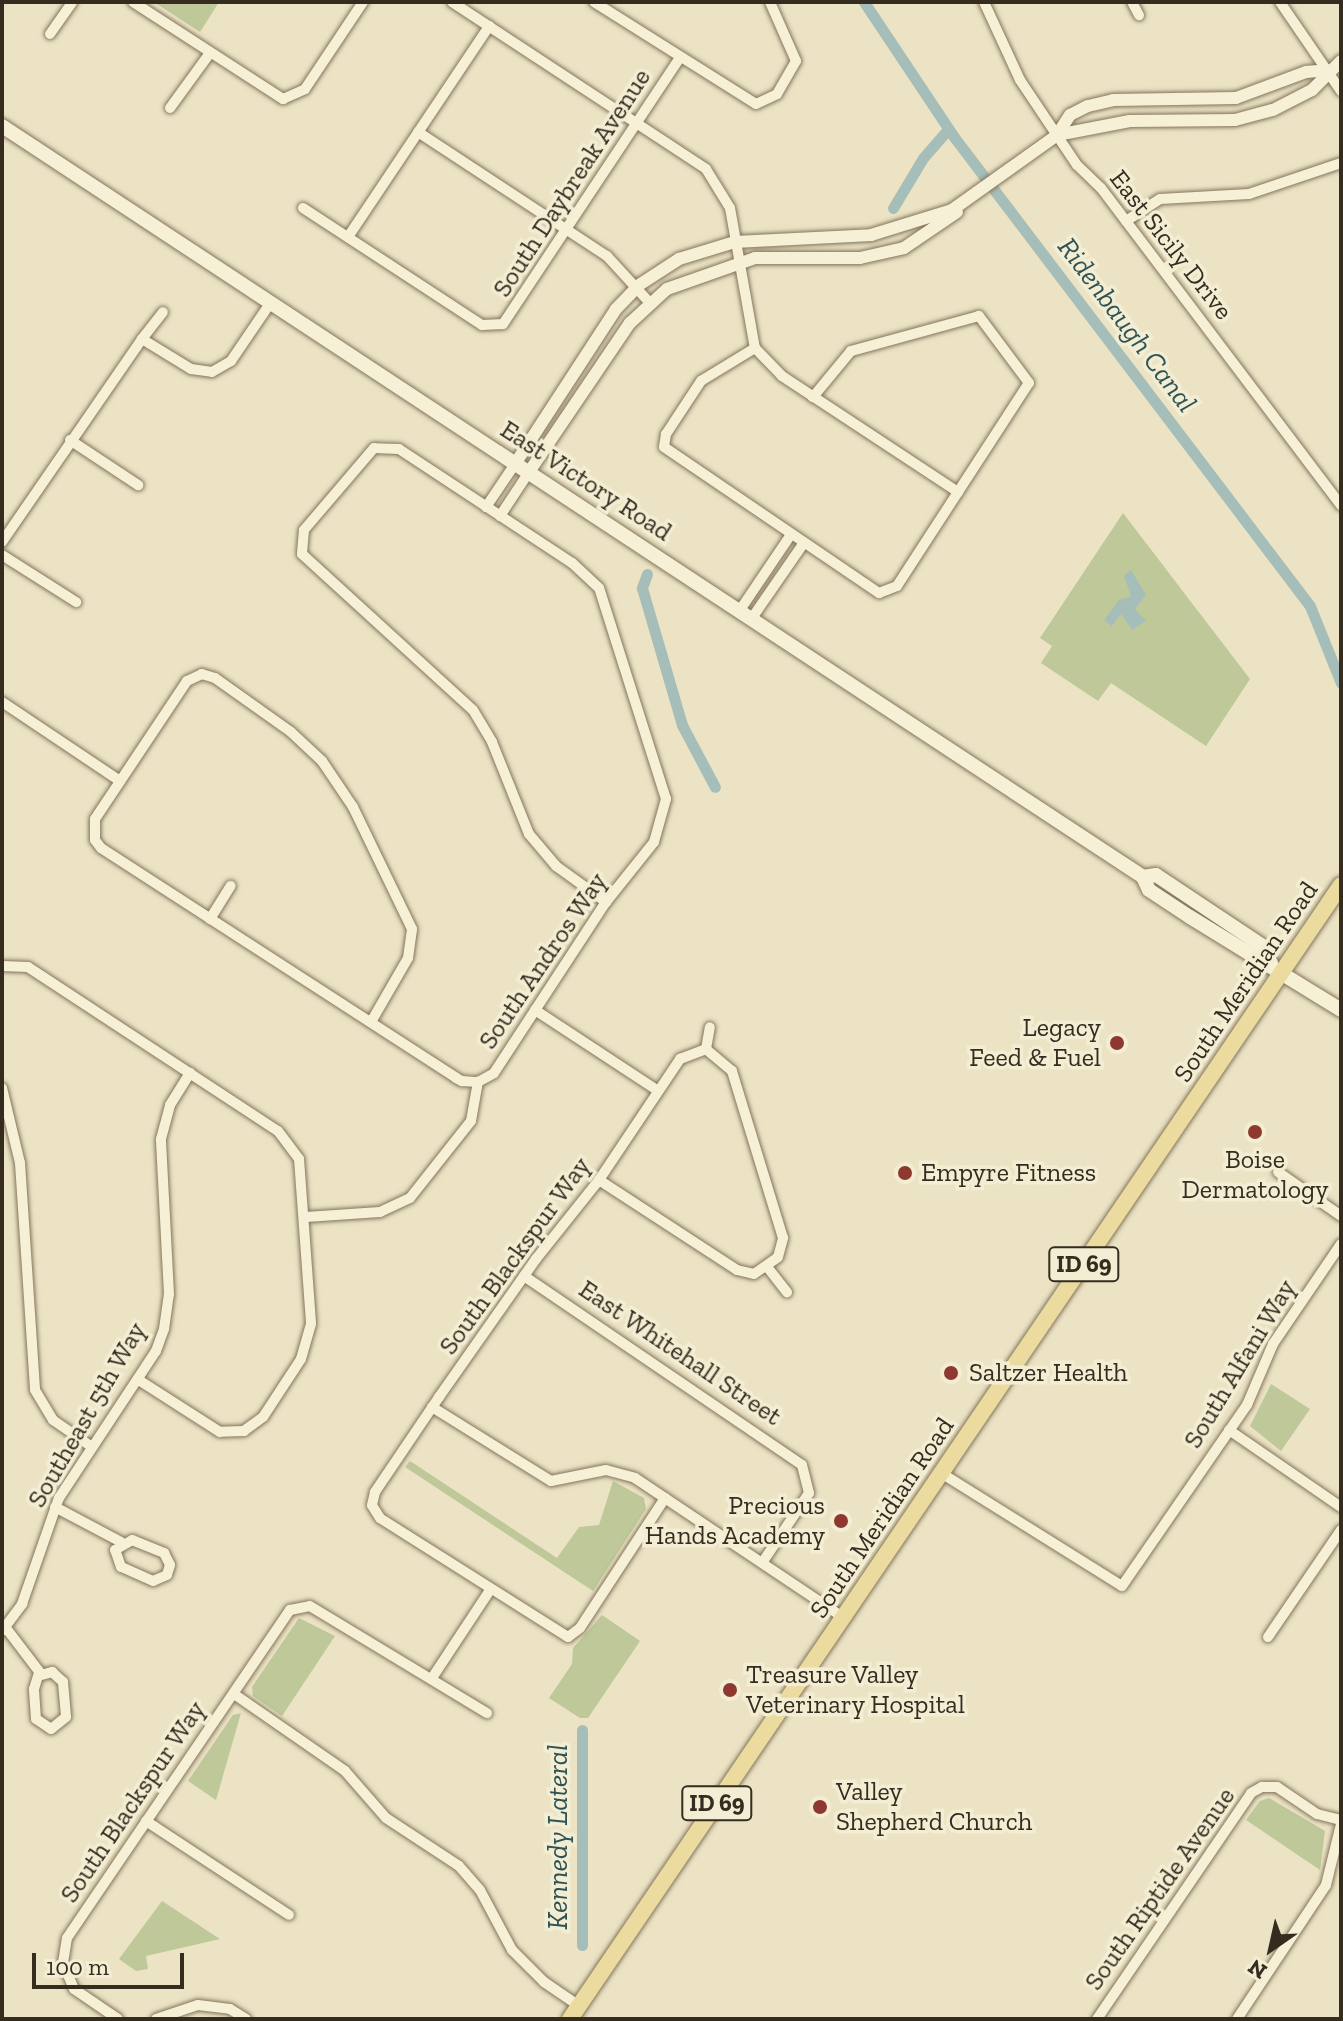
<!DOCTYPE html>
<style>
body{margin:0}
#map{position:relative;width:1343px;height:2021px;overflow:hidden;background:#ebe3c4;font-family:"Zilla Slab",serif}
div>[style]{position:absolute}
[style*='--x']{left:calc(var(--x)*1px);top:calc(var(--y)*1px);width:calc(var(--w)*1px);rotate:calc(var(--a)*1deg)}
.green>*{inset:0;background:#bec899}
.water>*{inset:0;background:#a6beb9}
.canal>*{height:11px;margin:-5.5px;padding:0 5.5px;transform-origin:5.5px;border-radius:5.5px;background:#a6beb9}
.roads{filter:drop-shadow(0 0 2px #84755c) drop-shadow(0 0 2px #84755c)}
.minor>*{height:10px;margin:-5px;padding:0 5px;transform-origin:5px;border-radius:5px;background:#f6f0d6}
.tertiary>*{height:12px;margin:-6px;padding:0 6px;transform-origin:6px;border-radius:6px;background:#f6f0d6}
.secondary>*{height:14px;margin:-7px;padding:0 7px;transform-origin:7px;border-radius:7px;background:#f6f0d6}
.primary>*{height:16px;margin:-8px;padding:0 8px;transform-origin:8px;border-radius:8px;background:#ecdb9e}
.dots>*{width:22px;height:22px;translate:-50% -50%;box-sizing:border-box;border:4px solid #f3edd3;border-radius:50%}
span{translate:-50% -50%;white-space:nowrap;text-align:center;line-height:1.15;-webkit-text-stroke:7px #f3edd3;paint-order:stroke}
.shield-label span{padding:2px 6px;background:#f3edd3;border:2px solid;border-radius:6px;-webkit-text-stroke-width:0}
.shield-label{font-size:24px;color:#352c1f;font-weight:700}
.street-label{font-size:26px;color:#352c1f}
.poi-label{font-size:26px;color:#352c1f}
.right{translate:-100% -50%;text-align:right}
.left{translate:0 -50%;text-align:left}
.water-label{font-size:28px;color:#2f5354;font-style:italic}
.frame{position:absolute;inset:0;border:4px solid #352c1f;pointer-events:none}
.north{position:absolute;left:1231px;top:1909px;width:80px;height:80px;-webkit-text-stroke:6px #f3edd3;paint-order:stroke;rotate:214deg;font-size:22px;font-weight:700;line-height:32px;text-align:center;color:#352c1f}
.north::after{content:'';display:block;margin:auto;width:28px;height:36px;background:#352c1f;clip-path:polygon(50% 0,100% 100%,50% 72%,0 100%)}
.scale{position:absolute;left:32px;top:1953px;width:152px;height:36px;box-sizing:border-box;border:4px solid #352c1f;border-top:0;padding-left:10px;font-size:24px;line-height:28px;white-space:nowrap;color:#352c1f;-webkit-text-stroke:6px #f3edd3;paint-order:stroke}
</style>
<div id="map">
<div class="green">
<i style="clip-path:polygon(154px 2px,219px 2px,200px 32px)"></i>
<i style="clip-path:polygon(1123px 513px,1250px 679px,1206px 746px,1111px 683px,1098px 701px,1041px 663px,1052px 646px,1040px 638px)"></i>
<i style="clip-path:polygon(1271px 1384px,1310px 1409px,1281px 1451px,1250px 1426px)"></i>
<i style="clip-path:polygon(410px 1461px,557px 1558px,579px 1527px,599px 1525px,613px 1481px,644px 1498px,646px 1509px,593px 1591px,405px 1467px)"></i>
<i style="clip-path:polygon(602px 1615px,640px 1641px,588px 1718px,580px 1718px,549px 1698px,572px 1664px,573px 1648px)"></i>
<i style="clip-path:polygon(299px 1618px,335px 1636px,282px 1716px,253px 1696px,252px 1687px)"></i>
<i style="clip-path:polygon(241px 1713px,216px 1800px,188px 1781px,233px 1715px)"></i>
<i style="clip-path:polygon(1269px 1798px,1325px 1831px,1320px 1870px,1246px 1820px,1260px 1801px)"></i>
<i style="clip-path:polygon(162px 1901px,220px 1939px,146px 1956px,148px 1969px,136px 1971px,119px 1959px)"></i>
</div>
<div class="water">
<i style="clip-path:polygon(1131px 570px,1146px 595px,1135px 609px,1146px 621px,1132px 630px,1121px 614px,1112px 626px,1104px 620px,1119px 600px,1131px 596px,1124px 576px)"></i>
</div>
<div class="canal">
<i style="--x:864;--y:2;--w:162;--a:56.3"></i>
<i style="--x:954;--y:137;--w:589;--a:52.8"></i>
<i style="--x:1310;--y:606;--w:83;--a:68.1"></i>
<i style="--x:893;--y:208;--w:58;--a:-59"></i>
<i style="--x:923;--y:158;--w:38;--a:-49"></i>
<i style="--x:647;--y:574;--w:15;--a:110"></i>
<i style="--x:642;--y:588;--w:143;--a:73.7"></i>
<i style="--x:682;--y:725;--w:70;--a:62"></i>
<i style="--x:582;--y:1945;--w:215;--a:-90"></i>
</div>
<div class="roads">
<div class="minor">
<i style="--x:133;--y:2;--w:179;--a:32.9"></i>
<i style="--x:283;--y:99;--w:24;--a:-24"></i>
<i style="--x:305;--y:89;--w:105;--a:-56.3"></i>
<i style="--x:452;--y:2;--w:304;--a:33.3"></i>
<i style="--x:706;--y:169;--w:46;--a:58.4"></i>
<i style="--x:730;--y:208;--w:142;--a:79.9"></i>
<i style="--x:755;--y:348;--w:39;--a:46"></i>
<i style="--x:782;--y:376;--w:211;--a:33.4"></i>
<i style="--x:594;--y:2;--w:191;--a:32.2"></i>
<i style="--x:756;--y:104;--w:23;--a:-25"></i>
<i style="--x:777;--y:94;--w:38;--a:-60"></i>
<i style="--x:796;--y:61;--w:64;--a:-113.8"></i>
<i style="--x:984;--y:2;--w:86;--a:65.2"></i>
<i style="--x:1020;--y:80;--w:102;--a:56.2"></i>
<i style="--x:1077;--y:165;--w:33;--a:44"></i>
<i style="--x:1101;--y:188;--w:398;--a:52.9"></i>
<i style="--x:1132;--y:2;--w:15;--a:62"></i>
<i style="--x:1280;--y:2;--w:108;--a:55.6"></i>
<i style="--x:50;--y:34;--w:39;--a:-55"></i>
<i style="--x:170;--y:108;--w:68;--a:-54"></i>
<i style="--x:418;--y:132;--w:226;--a:33.3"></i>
<i style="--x:607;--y:256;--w:62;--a:47.6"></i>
<i style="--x:303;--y:208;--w:214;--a:33.2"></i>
<i style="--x:482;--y:325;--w:21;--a:-3"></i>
<i style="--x:503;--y:324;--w:320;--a:-56.4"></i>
<i style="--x:1126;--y:221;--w:40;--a:-32.9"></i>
<i style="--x:1160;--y:199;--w:89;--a:-3.2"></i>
<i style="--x:1249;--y:194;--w:97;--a:-18.6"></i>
<i style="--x:348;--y:237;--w:254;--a:-56.2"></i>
<i style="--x:142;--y:339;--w:34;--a:-52"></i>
<i style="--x:755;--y:348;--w:63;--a:148.6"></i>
<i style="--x:701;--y:381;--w:64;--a:123.4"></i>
<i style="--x:666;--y:434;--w:13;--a:99"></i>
<i style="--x:664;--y:447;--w:260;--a:34.2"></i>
<i style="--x:879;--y:593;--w:19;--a:-21"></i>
<i style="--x:897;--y:586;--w:242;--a:-57"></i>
<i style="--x:1029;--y:383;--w:84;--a:-126.7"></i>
<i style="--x:979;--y:316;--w:133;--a:164.7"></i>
<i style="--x:851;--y:351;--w:60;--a:129.6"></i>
<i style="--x:70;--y:440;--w:82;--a:33.5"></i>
<i style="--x:486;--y:507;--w:52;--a:-56"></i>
<i style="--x:500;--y:516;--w:53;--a:-56.6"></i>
<i style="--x:2;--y:542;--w:247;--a:-55.4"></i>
<i style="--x:142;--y:339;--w:57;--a:31.5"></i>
<i style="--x:191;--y:369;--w:21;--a:8"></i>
<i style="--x:212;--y:372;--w:22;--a:-30"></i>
<i style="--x:231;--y:361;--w:68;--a:-55.8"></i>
<i style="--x:2;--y:555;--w:88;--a:32.4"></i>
<i style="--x:740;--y:610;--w:89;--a:-56"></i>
<i style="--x:752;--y:618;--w:90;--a:-55.4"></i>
<i style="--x:2;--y:702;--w:142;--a:33.8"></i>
<i style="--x:210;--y:919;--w:39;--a:-58"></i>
<i style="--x:2;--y:966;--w:26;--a:2"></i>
<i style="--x:28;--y:967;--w:299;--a:33.3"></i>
<i style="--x:278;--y:1131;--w:35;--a:53"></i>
<i style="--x:299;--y:1159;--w:165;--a:85.8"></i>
<i style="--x:311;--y:1324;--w:36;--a:106"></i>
<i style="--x:301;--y:1359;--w:69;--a:123.2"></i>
<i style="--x:263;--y:1417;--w:24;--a:144"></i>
<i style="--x:244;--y:1431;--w:24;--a:178"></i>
<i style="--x:220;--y:1432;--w:98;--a:-147.4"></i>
<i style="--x:535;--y:1010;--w:146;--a:33.3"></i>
<i style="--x:371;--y:1022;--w:74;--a:-60"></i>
<i style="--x:408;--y:958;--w:29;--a:-82"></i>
<i style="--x:412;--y:929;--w:136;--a:-115.8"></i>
<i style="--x:353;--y:807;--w:55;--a:-124"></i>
<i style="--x:322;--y:761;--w:42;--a:-136.9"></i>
<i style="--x:291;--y:732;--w:93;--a:-144.6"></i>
<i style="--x:215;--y:678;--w:14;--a:-163"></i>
<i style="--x:202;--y:674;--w:17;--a:155"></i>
<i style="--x:187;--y:681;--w:166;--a:123.7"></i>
<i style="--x:95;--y:819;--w:21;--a:90"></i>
<i style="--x:95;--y:840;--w:10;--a:53"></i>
<i style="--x:101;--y:848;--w:423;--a:32.9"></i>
<i style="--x:456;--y:1078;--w:7;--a:27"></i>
<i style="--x:462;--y:1081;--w:16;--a:4"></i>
<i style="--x:478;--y:1082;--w:18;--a:-29"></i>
<i style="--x:494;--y:1073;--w:204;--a:-56.8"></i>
<i style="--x:606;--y:902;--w:77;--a:-51.3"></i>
<i style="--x:654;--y:842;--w:45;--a:-74.4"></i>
<i style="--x:666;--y:799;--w:221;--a:-107.6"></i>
<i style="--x:599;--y:588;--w:37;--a:-137"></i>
<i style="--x:572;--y:563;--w:207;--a:-146.6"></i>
<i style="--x:399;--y:449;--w:25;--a:-178"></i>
<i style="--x:374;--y:448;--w:108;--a:130.5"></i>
<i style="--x:304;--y:530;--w:24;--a:95"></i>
<i style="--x:302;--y:554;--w:231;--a:42.4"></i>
<i style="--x:473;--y:710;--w:37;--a:59"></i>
<i style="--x:492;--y:742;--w:99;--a:68.1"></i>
<i style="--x:529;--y:834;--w:42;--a:49.8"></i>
<i style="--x:556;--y:866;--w:62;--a:35.8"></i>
<i style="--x:706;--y:1049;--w:22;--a:-80"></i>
<i style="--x:2;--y:1088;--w:77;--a:76.5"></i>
<i style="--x:20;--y:1163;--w:227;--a:86.2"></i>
<i style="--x:35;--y:1390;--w:35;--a:59"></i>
<i style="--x:53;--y:1420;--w:47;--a:34.7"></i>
<i style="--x:1278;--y:1172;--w:77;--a:34.9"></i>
<i style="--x:599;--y:1180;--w:165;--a:33.1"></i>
<i style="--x:737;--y:1270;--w:17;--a:13"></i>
<i style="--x:754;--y:1274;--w:29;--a:-35"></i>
<i style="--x:778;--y:1257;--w:20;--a:-75"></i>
<i style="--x:783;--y:1238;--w:175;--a:-107"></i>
<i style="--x:732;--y:1071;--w:34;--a:-140"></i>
<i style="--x:306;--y:1217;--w:74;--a:-3.9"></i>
<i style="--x:380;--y:1212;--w:33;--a:-25"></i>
<i style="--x:410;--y:1198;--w:98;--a:-51.6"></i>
<i style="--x:471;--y:1121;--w:40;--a:-80"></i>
<i style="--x:768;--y:1268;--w:31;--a:52"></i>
<i style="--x:524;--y:1276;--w:336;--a:34.2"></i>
<i style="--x:802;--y:1465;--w:29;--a:76"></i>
<i style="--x:809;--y:1493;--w:84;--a:123.9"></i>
<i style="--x:432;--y:1407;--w:140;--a:31.9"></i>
<i style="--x:551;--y:1481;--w:56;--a:-11.3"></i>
<i style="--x:606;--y:1470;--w:30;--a:15"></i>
<i style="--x:635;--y:1478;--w:250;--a:33.8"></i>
<i style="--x:1229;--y:1430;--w:136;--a:34.5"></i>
<i style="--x:941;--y:1473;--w:213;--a:32"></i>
<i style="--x:1122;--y:1586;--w:220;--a:-55.4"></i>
<i style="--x:1247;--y:1405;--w:66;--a:-66.9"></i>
<i style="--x:1273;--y:1344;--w:121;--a:-55.8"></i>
<i style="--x:665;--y:1498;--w:155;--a:123.2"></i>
<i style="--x:580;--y:1628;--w:15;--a:143"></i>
<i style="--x:568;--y:1637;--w:222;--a:-147.7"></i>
<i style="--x:380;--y:1518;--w:15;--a:-122"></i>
<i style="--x:372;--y:1505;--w:13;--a:-77"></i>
<i style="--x:375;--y:1492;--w:115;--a:-56"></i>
<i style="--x:439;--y:1397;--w:169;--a:-54.9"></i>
<i style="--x:536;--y:1259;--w:101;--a:-51.4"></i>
<i style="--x:599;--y:1180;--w:146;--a:-56.2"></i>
<i style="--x:680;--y:1059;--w:28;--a:-21"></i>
<i style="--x:55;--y:1507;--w:75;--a:27.9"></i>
<i style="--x:132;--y:1540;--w:35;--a:22"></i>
<i style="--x:164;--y:1553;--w:13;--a:63"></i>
<i style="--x:170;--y:1565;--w:10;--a:107"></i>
<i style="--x:167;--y:1575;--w:15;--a:157"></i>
<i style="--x:153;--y:1581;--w:35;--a:-156"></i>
<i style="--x:121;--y:1567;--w:18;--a:-109"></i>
<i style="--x:115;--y:1550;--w:20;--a:-30"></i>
<i style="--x:6;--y:1628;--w:58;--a:52.7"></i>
<i style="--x:2;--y:1631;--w:34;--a:-53"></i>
<i style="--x:22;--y:1604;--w:112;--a:-70.8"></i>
<i style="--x:59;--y:1498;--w:176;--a:-56.6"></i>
<i style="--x:156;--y:1351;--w:23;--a:-70"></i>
<i style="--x:164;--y:1329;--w:35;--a:-82"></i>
<i style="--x:169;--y:1294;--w:155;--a:-93"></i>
<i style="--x:161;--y:1139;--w:35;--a:-75"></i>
<i style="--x:170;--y:1105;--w:38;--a:-58"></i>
<i style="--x:1268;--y:1637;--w:130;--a:-55.7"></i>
<i style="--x:52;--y:1672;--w:15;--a:42"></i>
<i style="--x:63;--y:1682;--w:35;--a:85"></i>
<i style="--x:66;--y:1717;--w:19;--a:141"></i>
<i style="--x:51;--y:1729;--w:18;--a:-146"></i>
<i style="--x:36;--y:1719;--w:30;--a:-94"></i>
<i style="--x:34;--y:1689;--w:14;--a:-73"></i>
<i style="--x:38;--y:1676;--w:15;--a:-16"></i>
<i style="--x:432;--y:1678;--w:105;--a:-56.6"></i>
<i style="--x:234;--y:1694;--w:135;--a:34.7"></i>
<i style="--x:345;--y:1771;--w:62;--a:48.9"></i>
<i style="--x:386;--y:1818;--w:87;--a:33.3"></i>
<i style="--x:459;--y:1866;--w:32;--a:49"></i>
<i style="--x:480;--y:1890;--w:68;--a:61.9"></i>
<i style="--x:512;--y:1950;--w:45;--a:45"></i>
<i style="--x:544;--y:1982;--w:42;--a:34.4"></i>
<i style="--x:146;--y:1821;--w:171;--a:33.3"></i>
<i style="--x:118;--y:2019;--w:53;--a:-145.7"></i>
<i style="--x:74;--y:1989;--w:28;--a:-113"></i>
<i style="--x:63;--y:1963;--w:25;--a:-81"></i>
<i style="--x:67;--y:1938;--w:397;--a:-55.8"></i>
<i style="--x:290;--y:1610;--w:20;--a:-11"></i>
<i style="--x:310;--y:1606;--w:207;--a:31.2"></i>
<i style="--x:156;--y:2019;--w:44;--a:-18.4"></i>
<i style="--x:198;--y:2005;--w:32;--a:7"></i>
<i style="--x:230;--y:2009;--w:19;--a:32"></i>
<i style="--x:1097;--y:2019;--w:273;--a:-55.7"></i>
<i style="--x:1251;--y:1793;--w:13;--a:-29"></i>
<i style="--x:1262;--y:1787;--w:15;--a:0"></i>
<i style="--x:1277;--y:1787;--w:48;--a:34"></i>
<i style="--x:1317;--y:1814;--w:25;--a:14"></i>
<i style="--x:1237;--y:2019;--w:161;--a:-56.4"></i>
<i style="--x:1326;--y:1885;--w:63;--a:-76.2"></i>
</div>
<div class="tertiary">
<i style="--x:1057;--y:135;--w:74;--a:-10.9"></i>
<i style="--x:1130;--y:121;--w:105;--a:-0.5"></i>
<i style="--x:1235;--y:120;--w:39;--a:-15"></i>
<i style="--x:1273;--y:110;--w:44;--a:-27.1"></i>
<i style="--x:1312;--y:90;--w:41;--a:-45"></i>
<i style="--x:515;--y:464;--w:185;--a:-56.9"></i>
<i style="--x:616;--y:309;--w:33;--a:-46"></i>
<i style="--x:639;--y:285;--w:48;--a:-33"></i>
<i style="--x:679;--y:259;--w:59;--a:-16.9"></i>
<i style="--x:735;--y:242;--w:136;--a:-2.9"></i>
<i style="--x:871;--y:235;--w:85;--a:-17.2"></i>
<i style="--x:952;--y:210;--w:129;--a:-35.5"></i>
<i style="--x:1057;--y:135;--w:24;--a:-57"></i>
<i style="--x:1070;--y:115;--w:20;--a:-27"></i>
<i style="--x:1088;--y:106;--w:26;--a:-13"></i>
<i style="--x:1113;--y:100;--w:123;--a:-0.9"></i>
<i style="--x:1236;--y:98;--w:75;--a:-20.4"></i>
<i style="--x:1306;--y:72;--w:21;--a:-5"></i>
<i style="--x:529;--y:472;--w:180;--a:-55.9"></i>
<i style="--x:630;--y:323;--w:50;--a:-42.6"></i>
<i style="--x:667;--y:289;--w:93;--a:-19.4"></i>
<i style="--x:755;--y:258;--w:105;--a:0"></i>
<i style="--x:860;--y:258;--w:45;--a:-12.8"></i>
<i style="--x:904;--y:248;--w:64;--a:-34.2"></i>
</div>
<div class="secondary">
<i style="--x:2;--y:126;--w:1366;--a:33.35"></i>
<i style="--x:1143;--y:877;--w:14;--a:65"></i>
<i style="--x:1149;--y:890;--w:49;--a:33.4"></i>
<i style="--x:1190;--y:917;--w:177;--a:31.6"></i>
<i style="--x:1143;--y:877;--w:13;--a:-9"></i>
<i style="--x:1156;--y:875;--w:126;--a:33.7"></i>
<i style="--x:1261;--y:945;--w:21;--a:61"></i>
</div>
<div class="primary">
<i style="--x:570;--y:2019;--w:1371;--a:-55.79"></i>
</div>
</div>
<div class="dots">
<i style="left:1117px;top:1043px;background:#8f382f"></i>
<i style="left:1255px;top:1132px;background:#8f382f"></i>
<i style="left:905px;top:1173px;background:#8f382f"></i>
<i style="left:951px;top:1373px;background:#8f382f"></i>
<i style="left:841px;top:1521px;background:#8f382f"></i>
<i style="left:730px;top:1690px;background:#8f382f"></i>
<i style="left:820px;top:1807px;background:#8f382f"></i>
</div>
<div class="shield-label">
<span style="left:1084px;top:1264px">ID 69</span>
<span style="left:717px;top:1803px">ID 69</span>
</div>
<div class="street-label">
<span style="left:572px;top:183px;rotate:-57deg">South Daybreak Avenue</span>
<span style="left:1171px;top:245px;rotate:52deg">East Sicily Drive</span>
<span style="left:586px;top:481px;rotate:33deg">East Victory Road</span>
<span style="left:543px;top:961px;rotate:-56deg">South Andros Way</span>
<span style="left:1246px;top:982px;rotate:-56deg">South Meridian Road</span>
<span style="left:515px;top:1256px;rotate:-54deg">South Blackspur Way</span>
<span style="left:680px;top:1353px;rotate:34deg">East Whitehall Street</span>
<span style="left:1240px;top:1364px;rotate:-59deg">South Alfani Way</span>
<span style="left:87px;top:1415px;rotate:-60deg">Southeast 5th Way</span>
<span style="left:882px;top:1518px;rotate:-56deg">South Meridian Road</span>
<span style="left:133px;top:1802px;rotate:-56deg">South Blackspur Way</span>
<span style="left:1160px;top:1889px;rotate:-55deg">South Riptide Avenue</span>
</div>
<div class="poi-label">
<span class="right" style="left:1101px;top:1043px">Legacy<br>Feed &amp; Fuel</span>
<span style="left:1255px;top:1175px">Boise<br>Dermatology</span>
<span class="left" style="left:921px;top:1173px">Empyre Fitness</span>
<span class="left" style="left:969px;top:1373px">Saltzer Health</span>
<span class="right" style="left:825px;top:1521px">Precious<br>Hands Academy</span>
<span class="left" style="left:746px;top:1690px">Treasure Valley<br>Veterinary Hospital</span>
<span class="left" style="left:836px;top:1807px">Valley<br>Shepherd Church</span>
</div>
<div class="water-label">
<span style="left:1127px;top:325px;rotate:53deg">Ridenbaugh Canal</span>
<span style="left:558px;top:1837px;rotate:-90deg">Kennedy Lateral</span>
</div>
<div class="frame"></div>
<div class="north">N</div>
<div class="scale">100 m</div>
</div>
